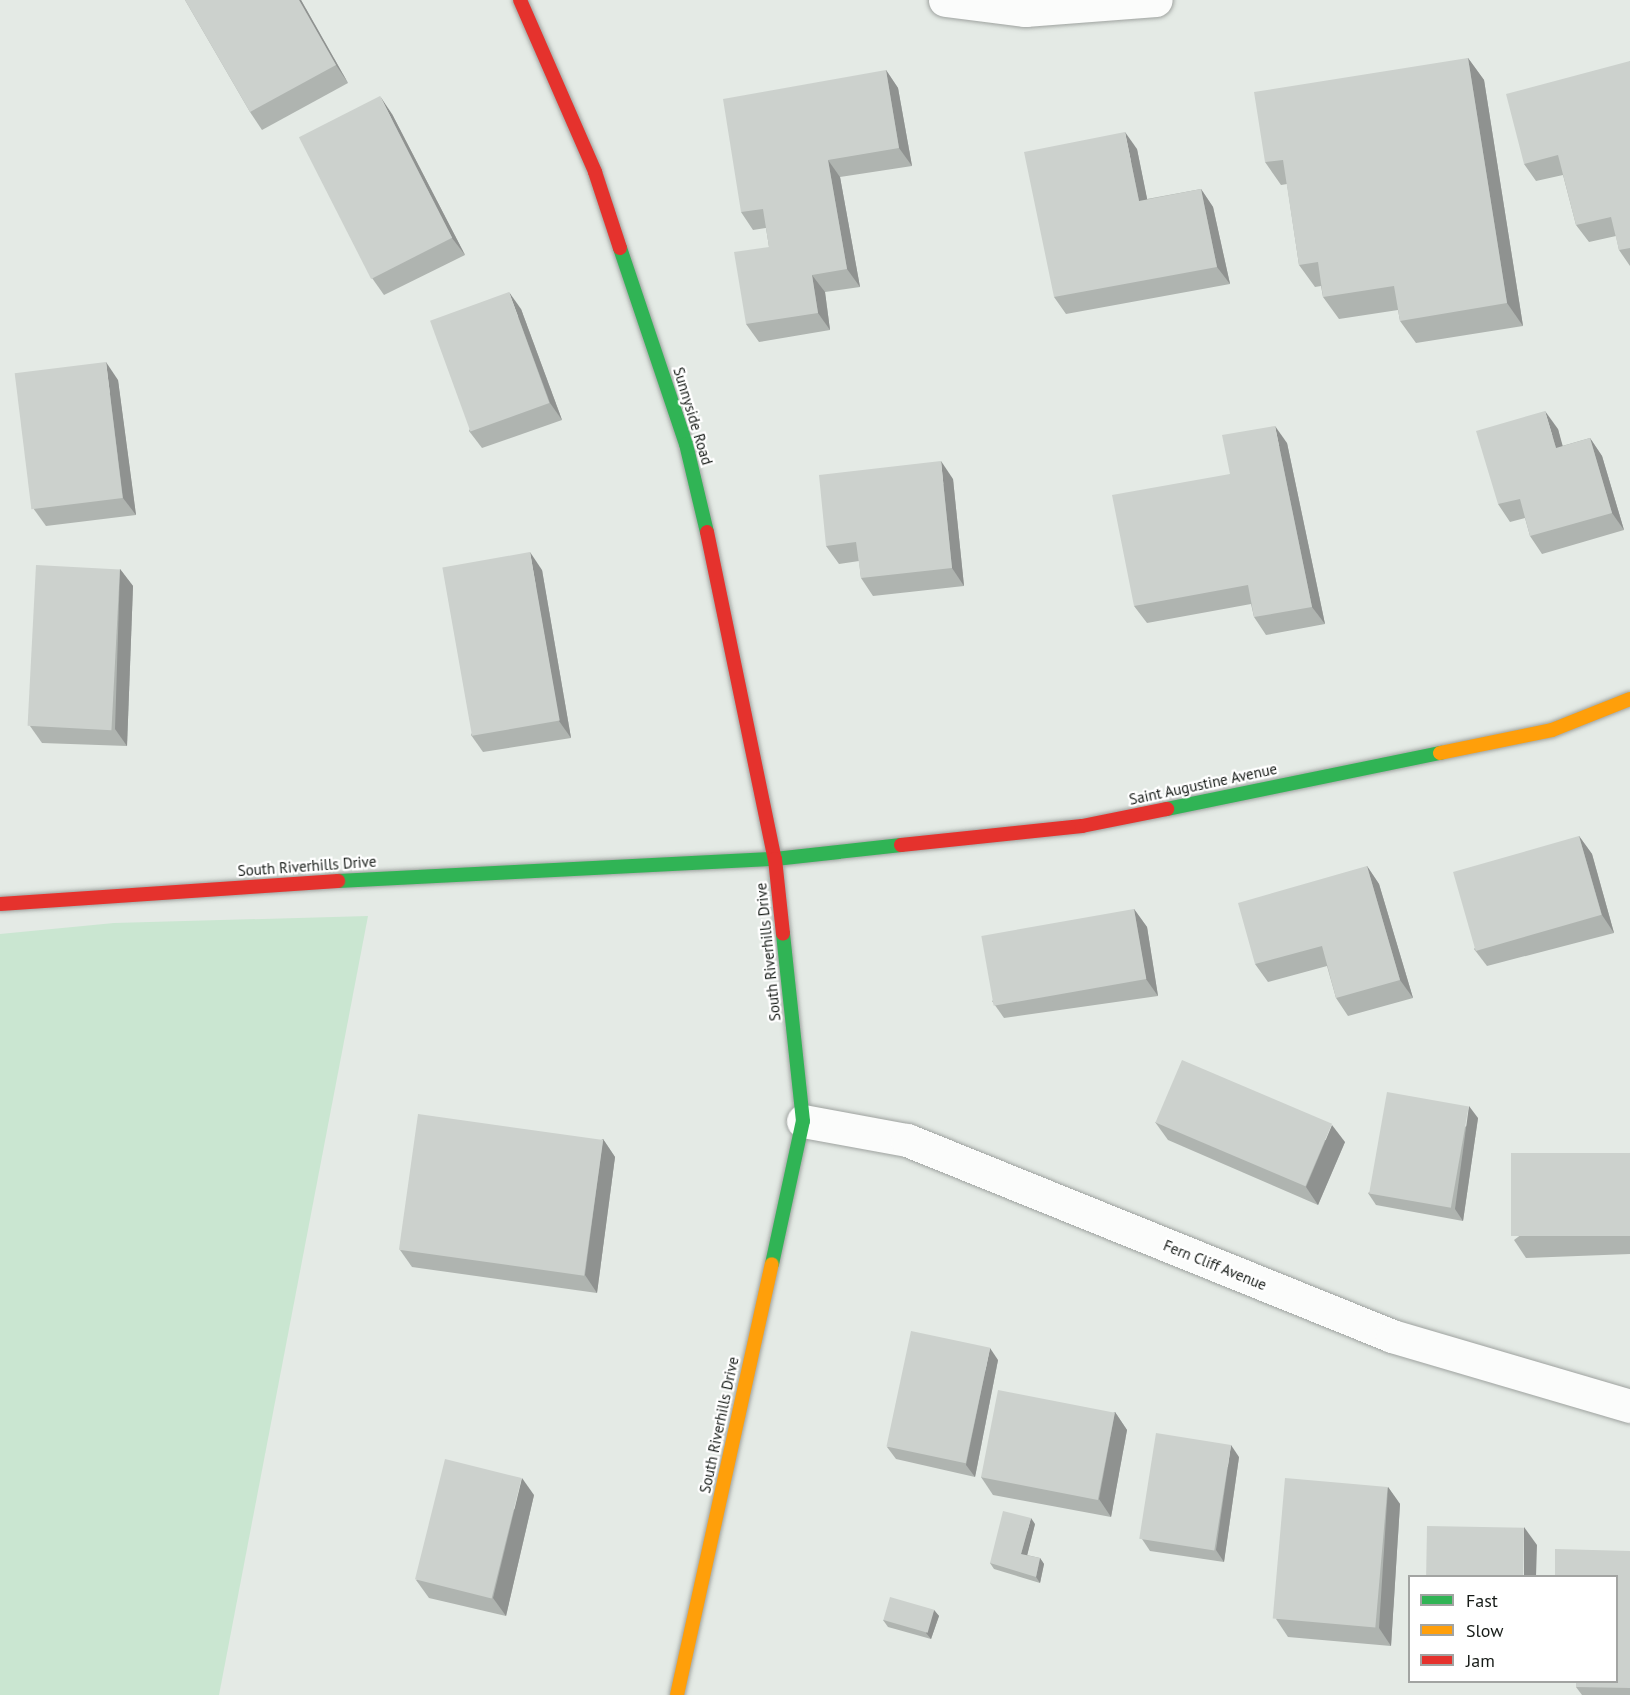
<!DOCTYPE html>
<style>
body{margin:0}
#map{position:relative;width:1630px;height:1695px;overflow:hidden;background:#e4eae5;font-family:"PT Sans",sans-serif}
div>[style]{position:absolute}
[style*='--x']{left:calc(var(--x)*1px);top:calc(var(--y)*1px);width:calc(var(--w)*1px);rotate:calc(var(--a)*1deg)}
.green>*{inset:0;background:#cae6d1}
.roads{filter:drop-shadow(0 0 2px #9ea29f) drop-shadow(0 0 2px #9ea29f)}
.street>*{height:33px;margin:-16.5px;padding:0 16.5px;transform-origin:16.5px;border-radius:16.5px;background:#fbfcfb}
.fast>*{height:14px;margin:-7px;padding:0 7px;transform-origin:7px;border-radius:7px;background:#30b455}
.slow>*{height:14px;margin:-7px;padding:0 7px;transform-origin:7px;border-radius:7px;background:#ff9f0a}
.jam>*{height:14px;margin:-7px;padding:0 7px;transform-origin:7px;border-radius:7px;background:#e5322d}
.wall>*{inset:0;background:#afb4b0}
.shaded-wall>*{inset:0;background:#8f9290}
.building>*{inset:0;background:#ccd1cd;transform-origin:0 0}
span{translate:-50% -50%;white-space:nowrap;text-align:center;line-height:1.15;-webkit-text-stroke:4.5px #fff;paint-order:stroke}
.street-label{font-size:15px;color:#161b17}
.legend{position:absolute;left:1408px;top:1575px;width:210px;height:108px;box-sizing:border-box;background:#fff;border:2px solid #a2a4a2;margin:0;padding:8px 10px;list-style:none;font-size:18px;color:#161b17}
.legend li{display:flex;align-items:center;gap:12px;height:30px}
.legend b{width:30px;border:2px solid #a2a4a2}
</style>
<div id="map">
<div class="green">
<i style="clip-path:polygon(368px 916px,219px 1695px,0 1695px,0 934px,114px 923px)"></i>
</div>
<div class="roads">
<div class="street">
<i style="--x:945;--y:0;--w:81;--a:7.1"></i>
<i style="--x:1025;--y:10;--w:131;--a:-4.4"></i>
<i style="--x:803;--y:1121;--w:106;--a:10.4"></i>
<i style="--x:907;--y:1140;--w:523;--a:22"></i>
<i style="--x:1392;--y:1336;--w:248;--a:16.4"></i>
</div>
<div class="fast">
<i style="--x:620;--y:248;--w:207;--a:71.4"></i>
<i style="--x:686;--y:444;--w:90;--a:76.6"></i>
<i style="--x:1167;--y:809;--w:279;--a:-11.6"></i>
<i style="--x:338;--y:881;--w:438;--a:-2.9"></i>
<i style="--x:775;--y:859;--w:127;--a:-6.3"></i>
<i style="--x:772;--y:1264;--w:146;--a:-77.8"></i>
<i style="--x:803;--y:1121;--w:188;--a:-96.1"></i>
</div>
<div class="slow">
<i style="--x:1440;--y:753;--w:114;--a:-11.6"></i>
<i style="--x:1552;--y:730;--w:84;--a:-21.7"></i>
<i style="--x:677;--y:1695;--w:441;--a:-77.6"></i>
</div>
<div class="jam">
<i style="--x:520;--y:0;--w:188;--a:66.4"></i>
<i style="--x:595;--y:172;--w:80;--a:71.8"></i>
<i style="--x:707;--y:532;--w:334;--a:78.3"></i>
<i style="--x:775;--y:859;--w:75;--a:83.9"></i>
<i style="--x:901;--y:845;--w:182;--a:-6"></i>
<i style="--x:1082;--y:826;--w:87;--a:-11.3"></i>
<i style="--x:0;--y:904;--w:339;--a:-3.9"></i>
</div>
</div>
<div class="wall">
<i style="clip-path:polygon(185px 0,301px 0,348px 83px,262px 130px,250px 112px)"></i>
<i style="clip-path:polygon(1468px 58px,1484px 80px,1523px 326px,1416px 343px,1400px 321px,1398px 310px,1339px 319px,1323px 297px,1321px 286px,1315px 287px,1299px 265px,1287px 184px,1281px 185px,1265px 162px)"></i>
<i style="clip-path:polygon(1630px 61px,1630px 266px,1619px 250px,1616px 236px,1589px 242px,1576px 225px,1563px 175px,1536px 181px,1524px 164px)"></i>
<i style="clip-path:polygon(886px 70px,898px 88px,912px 166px,840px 177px,860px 287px,825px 292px,830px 330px,759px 342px,746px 324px,769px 247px,766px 228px,753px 230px,741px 212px)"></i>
<i style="clip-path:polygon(392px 114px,465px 255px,384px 295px,372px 278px)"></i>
<i style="clip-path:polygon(1137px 149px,1147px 199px,1201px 189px,1213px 207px,1230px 284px,1066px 314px,1054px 297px)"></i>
<i style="clip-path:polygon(521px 309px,562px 420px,482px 448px,469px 431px)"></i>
<i style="clip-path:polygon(118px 380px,136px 515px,46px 526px,33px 508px)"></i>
<i style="clip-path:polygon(1558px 429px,1562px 446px,1590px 438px,1602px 456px,1624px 530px,1542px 554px,1530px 536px,1525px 518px,1510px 522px,1498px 504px)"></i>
<i style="clip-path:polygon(1287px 443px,1325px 624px,1266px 635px,1254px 617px,1251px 604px,1147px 623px,1134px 606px,1230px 474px)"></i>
<i style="clip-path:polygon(953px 479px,964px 586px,873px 596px,861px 578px,859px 561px,839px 564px,826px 546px)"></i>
<i style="clip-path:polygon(120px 569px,133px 586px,127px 746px,42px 743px,30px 726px)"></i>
<i style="clip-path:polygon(542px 570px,571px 738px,483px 752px,471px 735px)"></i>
<i style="clip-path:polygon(1579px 836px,1592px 854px,1614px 933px,1487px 966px,1474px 949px)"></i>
<i style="clip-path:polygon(1367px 866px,1379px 884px,1413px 998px,1348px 1016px,1336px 998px,1327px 966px,1268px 982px,1255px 964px)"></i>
<i style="clip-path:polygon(1134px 909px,1147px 927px,1158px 996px,1004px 1018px,992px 1001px)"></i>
<i style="clip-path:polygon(1478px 1118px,1463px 1221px,1376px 1205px,1368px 1193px)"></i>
<i style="clip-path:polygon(1155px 1122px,1345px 1142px,1318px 1205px,1168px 1140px)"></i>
<i style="clip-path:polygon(603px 1139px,615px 1157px,597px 1293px,412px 1267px,400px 1250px)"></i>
<i style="clip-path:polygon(1630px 1153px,1630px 1254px,1526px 1258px,1514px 1240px)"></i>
<i style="clip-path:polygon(998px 1360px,975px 1477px,896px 1459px,887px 1447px)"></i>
<i style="clip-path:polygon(1115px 1412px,1127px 1430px,1111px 1517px,993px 1495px,981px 1477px)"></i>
<i style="clip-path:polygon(1239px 1457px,1224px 1562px,1150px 1551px,1142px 1539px)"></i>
<i style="clip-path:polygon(1388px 1487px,1400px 1504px,1391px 1646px,1288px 1637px,1276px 1619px)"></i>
<i style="clip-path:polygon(534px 1495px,506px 1616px,429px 1598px,416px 1580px)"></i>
<i style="clip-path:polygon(1035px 1524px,1027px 1555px,1040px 1558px,1044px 1564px,1040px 1583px,994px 1569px,990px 1563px)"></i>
<i style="clip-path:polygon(1630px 1551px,1630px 1695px,1582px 1695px,1576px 1687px)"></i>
<i style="clip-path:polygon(934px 1610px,939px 1616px,931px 1639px,888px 1627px,883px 1620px)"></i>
</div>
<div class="shaded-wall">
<i style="clip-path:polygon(299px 0,301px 0,348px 83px,336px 65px)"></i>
<i style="clip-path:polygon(1468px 58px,1484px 80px,1523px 326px,1507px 303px)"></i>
<i style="clip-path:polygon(886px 70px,898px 88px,912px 166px,899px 148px)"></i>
<i style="clip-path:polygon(380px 96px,392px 114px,465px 255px,452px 238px)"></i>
<i style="clip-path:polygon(1125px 132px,1137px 149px,1151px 218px,1139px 201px)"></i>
<i style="clip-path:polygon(828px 160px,840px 177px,860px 287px,847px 269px)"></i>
<i style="clip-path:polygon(1201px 189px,1213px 207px,1230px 284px,1217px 267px)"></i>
<i style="clip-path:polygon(812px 275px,825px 292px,830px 330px,818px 313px)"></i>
<i style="clip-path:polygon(509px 292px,521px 309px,562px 420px,550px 403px)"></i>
<i style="clip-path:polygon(106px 362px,118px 380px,136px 515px,123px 498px)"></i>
<i style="clip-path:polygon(1545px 411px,1558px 429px,1568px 465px,1556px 448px)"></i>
<i style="clip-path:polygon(1275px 426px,1287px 443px,1325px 624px,1312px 607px)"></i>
<i style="clip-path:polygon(1590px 438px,1602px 456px,1624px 530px,1612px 513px)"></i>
<i style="clip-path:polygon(941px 461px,953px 479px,964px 586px,952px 568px)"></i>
<i style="clip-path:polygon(530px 552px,542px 570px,571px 738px,559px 721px)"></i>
<i style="clip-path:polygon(120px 569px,133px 586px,127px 746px,115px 729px)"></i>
<i style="clip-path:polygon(1579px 836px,1592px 854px,1614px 933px,1602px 915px)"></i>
<i style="clip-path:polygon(1367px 866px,1379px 884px,1413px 998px,1400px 980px)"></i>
<i style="clip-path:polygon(1134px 909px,1147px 927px,1158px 996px,1146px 979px)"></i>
<i style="clip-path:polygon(1469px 1106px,1478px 1118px,1463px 1221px,1455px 1209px)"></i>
<i style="clip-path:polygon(1332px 1125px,1345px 1142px,1318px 1205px,1306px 1187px)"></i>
<i style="clip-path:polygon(603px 1139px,615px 1157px,597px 1293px,585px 1275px)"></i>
<i style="clip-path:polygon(990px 1348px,998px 1360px,975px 1477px,966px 1465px)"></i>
<i style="clip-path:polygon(1115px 1412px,1127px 1430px,1111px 1517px,1099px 1499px)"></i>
<i style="clip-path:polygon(1231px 1445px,1239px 1457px,1224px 1562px,1216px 1550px)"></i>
<i style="clip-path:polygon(522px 1478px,534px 1495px,506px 1616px,493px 1598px)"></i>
<i style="clip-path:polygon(1388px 1487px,1400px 1504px,1391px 1646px,1379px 1628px)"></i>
<i style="clip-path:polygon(1031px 1518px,1035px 1524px,1026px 1560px,1021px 1554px)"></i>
<i style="clip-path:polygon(1524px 1527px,1537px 1545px,1536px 1576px,1524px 1576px)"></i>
<i style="clip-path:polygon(1040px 1558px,1044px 1564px,1040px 1583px,1036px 1577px)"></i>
<i style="clip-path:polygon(934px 1610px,939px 1616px,931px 1639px,926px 1633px)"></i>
</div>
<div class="building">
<i style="clip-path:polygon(185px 0,299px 0,336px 65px,250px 112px)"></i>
<i style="clip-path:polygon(1468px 58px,1507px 303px,1400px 321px,1394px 286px,1323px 297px,1318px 262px,1299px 265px,1283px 160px,1265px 162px,1254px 92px)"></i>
<i style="clip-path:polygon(1630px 61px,1630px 248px,1619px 250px,1611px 217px,1576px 225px,1558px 155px,1524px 164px,1506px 94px)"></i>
<i style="clip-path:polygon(886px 70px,899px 148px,828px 160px,847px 269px,812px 275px,818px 313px,746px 324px,734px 252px,769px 247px,763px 209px,741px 212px,723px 99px)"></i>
<i style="left:380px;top:96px;width:159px;height:91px;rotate:63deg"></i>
<i style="clip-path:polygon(1125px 132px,1139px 201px,1201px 189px,1217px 267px,1054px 297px,1024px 152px)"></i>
<i style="left:509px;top:292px;width:118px;height:84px;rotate:70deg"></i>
<i style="left:106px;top:362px;width:137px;height:92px;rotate:83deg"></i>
<i style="clip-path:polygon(1545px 411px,1556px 448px,1590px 438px,1612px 513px,1530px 536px,1520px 499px,1498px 504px,1476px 431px)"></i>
<i style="clip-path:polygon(1275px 426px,1312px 607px,1254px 617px,1248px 585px,1134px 606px,1112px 495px,1230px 474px,1222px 435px)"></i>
<i style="clip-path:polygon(941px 461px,952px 568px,861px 578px,856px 542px,826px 546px,819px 475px)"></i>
<i style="left:530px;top:552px;width:171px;height:89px;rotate:80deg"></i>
<i style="left:36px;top:565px;width:84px;height:161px;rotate:3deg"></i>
<i style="left:1579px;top:836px;width:82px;height:131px;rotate:74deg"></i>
<i style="clip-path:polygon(1367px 866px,1400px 980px,1336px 998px,1322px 946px,1255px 964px,1238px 903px)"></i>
<i style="left:1134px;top:909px;width:71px;height:155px;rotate:80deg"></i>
<i style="left:1182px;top:1060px;width:163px;height:68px;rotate:23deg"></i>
<i style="left:1387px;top:1092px;width:83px;height:103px;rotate:10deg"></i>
<i style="left:418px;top:1114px;width:187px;height:137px;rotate:8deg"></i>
<i style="left:1630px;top:1153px;width:83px;height:119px;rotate:90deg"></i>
<i style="left:911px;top:1331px;width:81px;height:118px;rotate:12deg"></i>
<i style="left:998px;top:1390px;width:119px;height:89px;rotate:11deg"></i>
<i style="left:1156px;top:1433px;width:76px;height:107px;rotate:9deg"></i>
<i style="left:445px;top:1459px;width:79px;height:124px;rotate:14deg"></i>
<i style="left:1285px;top:1478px;width:103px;height:141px;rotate:5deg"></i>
<i style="clip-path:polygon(1003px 1511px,1031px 1518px,1021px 1554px,1040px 1558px,1036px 1577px,990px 1563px)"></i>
<i style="left:1427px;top:1526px;width:97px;height:50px;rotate:1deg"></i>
<i style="clip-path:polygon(1555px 1549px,1630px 1551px,1630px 1688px,1576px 1687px,1576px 1682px,1617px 1682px,1617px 1576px,1555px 1576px)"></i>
<i style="left:890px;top:1597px;width:46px;height:24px;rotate:16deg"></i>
</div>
<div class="street-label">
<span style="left:693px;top:416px;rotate:73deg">Sunnyside Road</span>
<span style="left:1203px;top:784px;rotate:-12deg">Saint Augustine Avenue</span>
<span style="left:307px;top:866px;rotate:-4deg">South Riverhills Drive</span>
<span style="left:768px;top:952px;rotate:-96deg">South Riverhills Drive</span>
<span style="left:1215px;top:1265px;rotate:22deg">Fern Cliff Avenue</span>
<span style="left:719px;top:1425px;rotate:-78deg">South Riverhills Drive</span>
</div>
<ul class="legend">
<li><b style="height:8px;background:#30b455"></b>Fast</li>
<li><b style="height:8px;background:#ff9f0a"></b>Slow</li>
<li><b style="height:8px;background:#e5322d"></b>Jam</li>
</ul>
</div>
